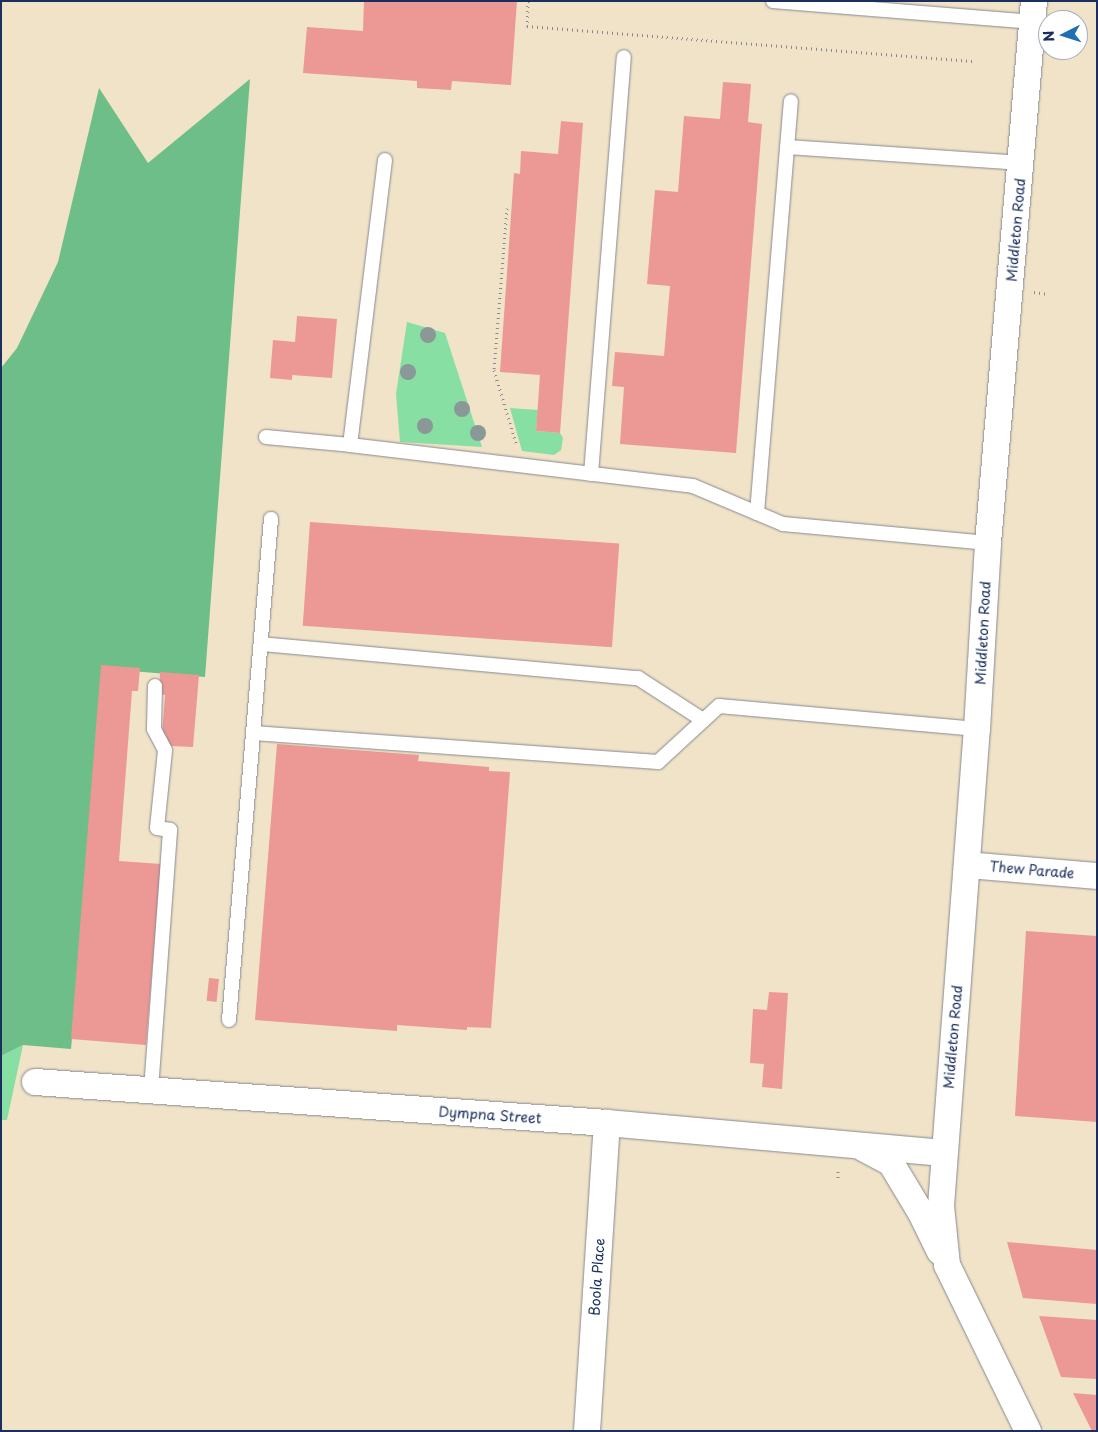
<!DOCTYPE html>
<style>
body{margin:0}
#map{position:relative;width:1098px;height:1432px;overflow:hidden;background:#f0e3c7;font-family:"Playpen Sans",sans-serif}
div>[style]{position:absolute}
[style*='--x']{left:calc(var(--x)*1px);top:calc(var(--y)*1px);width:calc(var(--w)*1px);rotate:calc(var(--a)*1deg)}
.green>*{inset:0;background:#88dfa3}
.forest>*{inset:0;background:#6ebe89}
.building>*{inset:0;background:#ec9894;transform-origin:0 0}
.path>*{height:3px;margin-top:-1.5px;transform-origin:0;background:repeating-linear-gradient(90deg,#868992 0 1px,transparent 0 5px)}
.roads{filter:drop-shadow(0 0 1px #868992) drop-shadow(0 0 1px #868992)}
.lane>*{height:14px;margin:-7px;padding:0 7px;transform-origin:7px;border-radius:7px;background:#fff}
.street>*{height:26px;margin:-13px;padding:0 13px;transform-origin:13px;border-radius:13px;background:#fff}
.trees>*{width:16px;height:16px;margin:-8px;border-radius:50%;background:#8a9897}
span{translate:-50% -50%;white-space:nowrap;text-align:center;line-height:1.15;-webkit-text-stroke:5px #fff;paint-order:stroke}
.street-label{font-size:14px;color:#1b2f5e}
.frame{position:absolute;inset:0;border:2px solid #1b2f5e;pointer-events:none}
.north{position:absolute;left:1038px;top:10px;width:50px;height:50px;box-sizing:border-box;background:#fff;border:1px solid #a4acbf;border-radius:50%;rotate:265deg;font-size:14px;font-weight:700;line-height:20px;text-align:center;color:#1b2f5e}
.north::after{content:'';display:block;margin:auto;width:18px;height:22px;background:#1f6fb2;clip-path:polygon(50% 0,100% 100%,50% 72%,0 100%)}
</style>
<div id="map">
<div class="green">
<i style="clip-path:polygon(407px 322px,445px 333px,482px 447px,400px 442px,396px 394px)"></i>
<i style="clip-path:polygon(510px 408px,538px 410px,536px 431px,560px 433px,563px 438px,561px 450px,554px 455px,522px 451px)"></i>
<i style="clip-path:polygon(23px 1045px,7px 1120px,1px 1120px,1px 1056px)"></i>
</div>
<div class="forest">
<i style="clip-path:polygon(250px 79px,205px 677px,106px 669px,71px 1049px,23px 1045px,1px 1056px,1px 368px,17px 348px,58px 262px,99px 88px,148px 163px)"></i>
</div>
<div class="building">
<i style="clip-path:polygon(364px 1px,517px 1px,511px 85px,452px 81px,451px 90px,417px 88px,417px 81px,303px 73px,307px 27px,363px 31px)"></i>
<i style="clip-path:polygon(723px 82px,751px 84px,748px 122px,762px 124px,736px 453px,620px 444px,624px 387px,612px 386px,615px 352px,664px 356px,670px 286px,647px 284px,655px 190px,678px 192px,684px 116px,720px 119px)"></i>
<i style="clip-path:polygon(561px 121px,583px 123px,560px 433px,536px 431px,540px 375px,500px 372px,514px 173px,520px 174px,521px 151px,558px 154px)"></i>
<i style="clip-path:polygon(297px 316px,337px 319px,332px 378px,292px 375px,292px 380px,270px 378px,273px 340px,295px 342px)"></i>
<i style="left:310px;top:522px;width:310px;height:104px;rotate:4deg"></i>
<i style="clip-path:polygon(101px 665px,140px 668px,138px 691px,132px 691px,119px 861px,161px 864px,146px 1045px,71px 1039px)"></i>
<i style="clip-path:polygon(160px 672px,199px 675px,193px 747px,171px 746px,162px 736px,165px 695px,159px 694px)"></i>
<i style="clip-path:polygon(277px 744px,419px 755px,418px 761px,489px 767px,489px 771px,510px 772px,491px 1028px,467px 1027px,467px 1030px,397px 1025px,397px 1031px,255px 1020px)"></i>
<i style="clip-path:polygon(1026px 931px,1097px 936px,1097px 1122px,1015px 1116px)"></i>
<i style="left:209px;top:978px;width:10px;height:23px;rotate:6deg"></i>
<i style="clip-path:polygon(769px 992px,788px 993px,782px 1089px,762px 1087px,764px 1064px,750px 1063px,753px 1009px,767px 1010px)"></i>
<i style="clip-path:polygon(1007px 1242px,1097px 1250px,1097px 1304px,1023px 1298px)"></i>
<i style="clip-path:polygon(1039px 1316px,1097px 1320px,1097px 1379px,1061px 1377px)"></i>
<i style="clip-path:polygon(1073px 1393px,1097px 1395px,1097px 1431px,1092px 1431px)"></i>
</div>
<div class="path">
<i style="--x:528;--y:1;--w:25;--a:92"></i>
<i style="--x:527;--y:26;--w:449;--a:4.5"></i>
<i style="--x:507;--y:208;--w:163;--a:94.6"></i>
<i style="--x:494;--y:370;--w:79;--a:73.2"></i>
<i style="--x:1034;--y:292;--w:14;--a:8"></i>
<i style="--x:838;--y:1178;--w:9;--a:-90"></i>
</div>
<div class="roads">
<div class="lane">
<i style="--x:773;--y:1;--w:261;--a:4.6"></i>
<i style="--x:787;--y:147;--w:236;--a:3.9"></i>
<i style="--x:385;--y:160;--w:287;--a:97"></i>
<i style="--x:350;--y:445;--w:345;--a:6.8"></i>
<i style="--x:693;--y:486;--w:98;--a:22.9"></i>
<i style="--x:783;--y:524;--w:206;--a:5.3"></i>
<i style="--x:266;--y:437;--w:84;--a:5.4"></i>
<i style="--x:591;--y:474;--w:418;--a:-85.5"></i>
<i style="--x:757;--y:513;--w:413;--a:-85.3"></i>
<i style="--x:261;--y:644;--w:379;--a:5.2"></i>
<i style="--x:638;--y:678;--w:77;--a:32.9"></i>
<i style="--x:253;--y:733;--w:406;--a:4.1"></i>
<i style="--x:658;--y:762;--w:83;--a:-42.6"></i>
<i style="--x:719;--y:706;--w:259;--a:5.1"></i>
<i style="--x:229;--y:1020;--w:503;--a:-85.21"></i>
<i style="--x:151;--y:1090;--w:261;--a:-85.8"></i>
<i style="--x:170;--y:830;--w:13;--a:-171"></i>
<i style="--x:157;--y:828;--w:78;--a:-84.1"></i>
<i style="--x:165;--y:750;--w:24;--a:-118"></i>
<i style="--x:154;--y:729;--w:43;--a:-88.7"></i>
</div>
<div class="street">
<i style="--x:967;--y:865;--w:130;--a:4.8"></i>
<i style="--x:35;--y:1082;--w:573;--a:4.1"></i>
<i style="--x:607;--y:1123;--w:338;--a:5.1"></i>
<i style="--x:863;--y:1148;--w:32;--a:28"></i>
<i style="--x:891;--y:1163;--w:58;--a:59"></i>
<i style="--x:921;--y:1213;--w:43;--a:64"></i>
<i style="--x:587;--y:1431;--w:309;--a:-86.3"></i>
<i style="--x:1028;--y:1431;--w:185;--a:-116"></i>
<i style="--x:947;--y:1265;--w:59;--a:-95.8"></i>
<i style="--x:941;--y:1206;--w:478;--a:-85.7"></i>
<i style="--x:977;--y:729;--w:186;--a:-86.6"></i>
<i style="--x:988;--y:543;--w:544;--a:-85.15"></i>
</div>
</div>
<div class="trees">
<i style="left:428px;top:335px"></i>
<i style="left:408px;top:372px"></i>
<i style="left:462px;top:409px"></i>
<i style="left:425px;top:426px"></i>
<i style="left:478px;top:433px"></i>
</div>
<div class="street-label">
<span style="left:1016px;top:230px;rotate:-85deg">Middleton Road</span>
<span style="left:983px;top:633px;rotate:-87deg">Middleton Road</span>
<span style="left:1032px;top:870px;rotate:5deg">Thew Parade</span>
<span style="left:953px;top:1037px;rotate:-85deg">Middleton Road</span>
<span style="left:490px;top:1115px;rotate:4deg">Dympna Street</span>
<span style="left:597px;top:1277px;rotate:-86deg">Boola Place</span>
</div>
<div class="frame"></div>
<div class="north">N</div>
</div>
